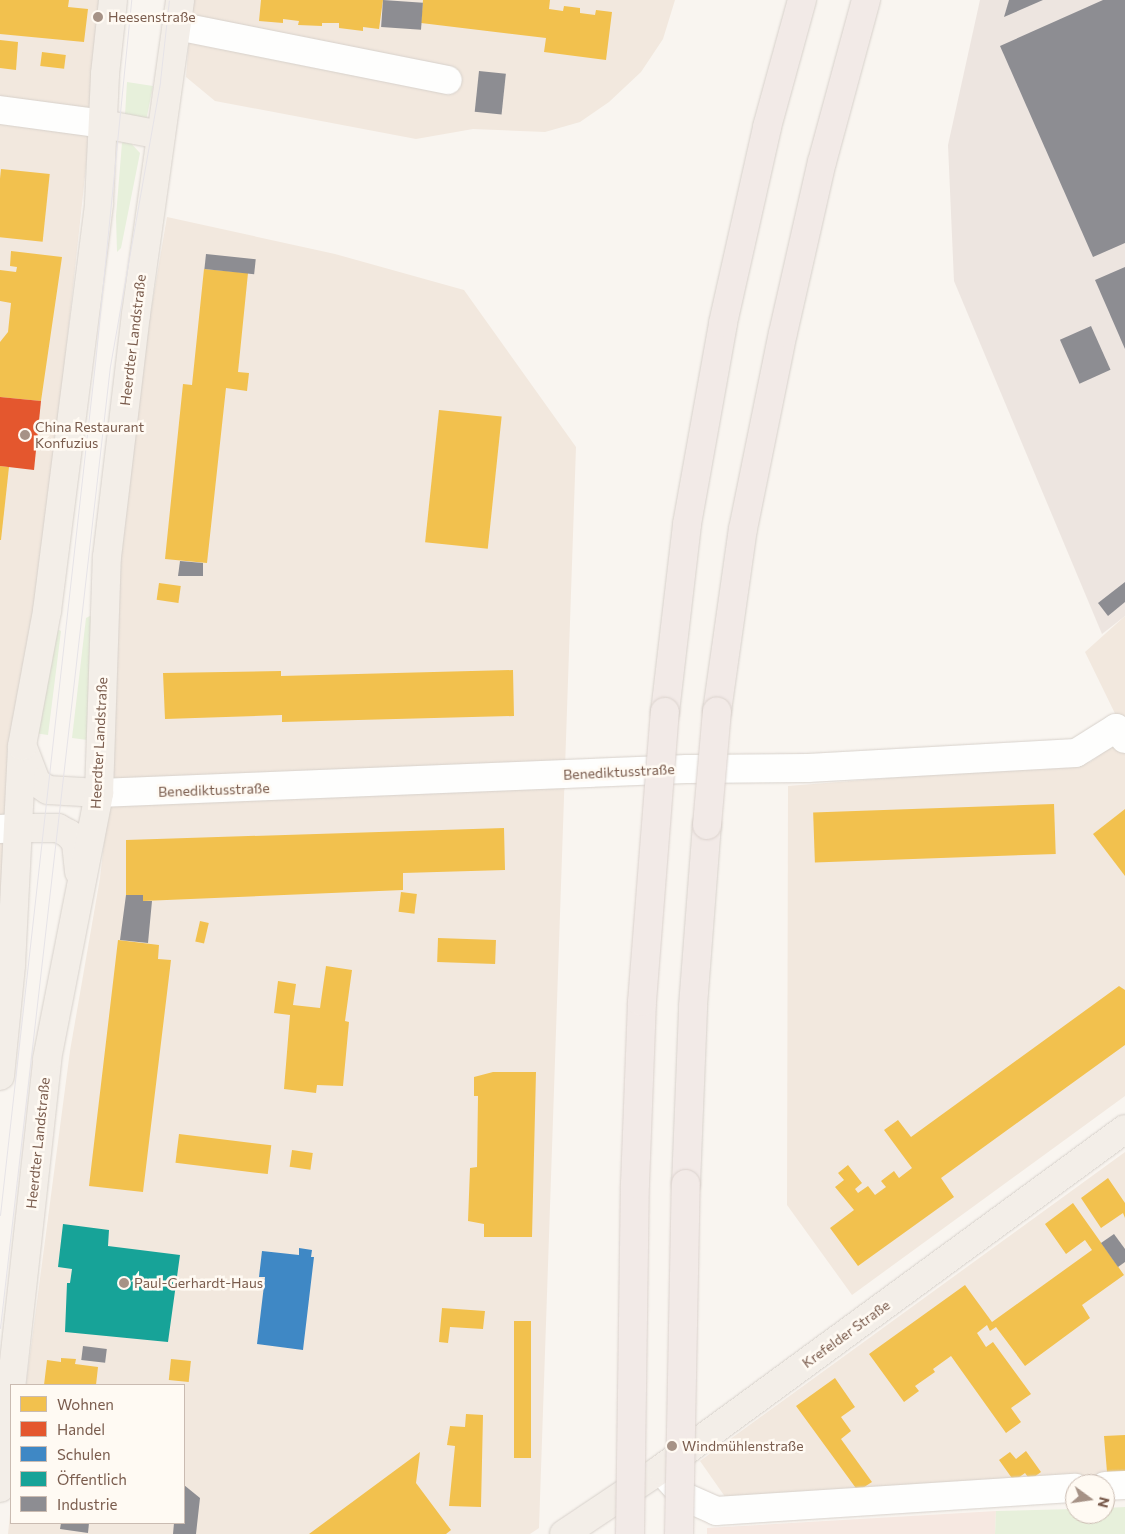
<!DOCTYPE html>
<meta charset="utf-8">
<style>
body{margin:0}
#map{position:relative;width:1125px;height:1534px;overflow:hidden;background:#f9f5f0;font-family:Commissioner,sans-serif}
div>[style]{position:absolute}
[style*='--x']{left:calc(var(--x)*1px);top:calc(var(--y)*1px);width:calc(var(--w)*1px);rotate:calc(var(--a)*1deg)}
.residential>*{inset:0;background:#f2e8de}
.commercial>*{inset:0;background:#f6e8e1}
.industrial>*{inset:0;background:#ede5e0}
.green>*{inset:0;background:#e7f0db}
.homes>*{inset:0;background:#f2c14e;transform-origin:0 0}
.shops>*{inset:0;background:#e4572e}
.schools>*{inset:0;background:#3f88c5}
.public>*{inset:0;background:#17a398}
.industry>*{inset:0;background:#8d8d92;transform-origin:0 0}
.roads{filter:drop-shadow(0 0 1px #d7d1cb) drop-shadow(0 0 1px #d7d1cb)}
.minor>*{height:28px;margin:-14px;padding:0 14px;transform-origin:14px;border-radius:14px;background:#fefefd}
.major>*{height:28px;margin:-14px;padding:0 14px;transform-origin:14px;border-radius:14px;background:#f3eee8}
.highway>*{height:28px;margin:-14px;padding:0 14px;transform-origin:14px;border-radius:14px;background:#f2eae7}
.tram>*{height:1px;margin:-0.5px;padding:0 0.5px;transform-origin:0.5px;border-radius:0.5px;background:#e6e3e7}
.bridges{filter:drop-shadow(0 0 1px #dad1cc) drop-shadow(0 0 1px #dad1cc)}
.highway-bridge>*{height:28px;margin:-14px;padding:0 14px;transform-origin:14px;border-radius:14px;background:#f2eae7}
.dots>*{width:14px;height:14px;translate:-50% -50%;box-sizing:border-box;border:2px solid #fffaf3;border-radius:50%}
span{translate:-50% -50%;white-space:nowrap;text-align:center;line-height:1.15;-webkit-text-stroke:5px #fffaf3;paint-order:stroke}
.poi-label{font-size:14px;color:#7a5c4d}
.left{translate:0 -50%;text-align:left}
.street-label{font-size:14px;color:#7a5c4d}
.legend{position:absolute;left:10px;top:1384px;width:175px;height:140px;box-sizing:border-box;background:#fffaf3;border:1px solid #cabbb1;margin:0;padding:6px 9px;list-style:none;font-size:15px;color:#7a5c4d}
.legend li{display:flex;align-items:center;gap:10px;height:25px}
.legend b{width:25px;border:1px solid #cabbb1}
.north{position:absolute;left:1065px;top:1474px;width:50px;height:50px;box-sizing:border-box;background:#fffaf3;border:1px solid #cabbb1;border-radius:50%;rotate:104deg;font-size:14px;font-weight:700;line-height:20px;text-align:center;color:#7a5c4d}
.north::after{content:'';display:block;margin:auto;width:18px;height:22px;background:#a69286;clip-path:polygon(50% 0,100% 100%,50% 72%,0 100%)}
</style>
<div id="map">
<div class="residential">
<i style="clip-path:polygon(0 0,104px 0,0 963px)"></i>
<i style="clip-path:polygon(192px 0,675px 0,663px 39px,641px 72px,609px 102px,580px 122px,545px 132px,473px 129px,416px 139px,215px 101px,186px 77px)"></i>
<i style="clip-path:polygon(167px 217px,335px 254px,464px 290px,576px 447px,539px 1528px,530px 1534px,8px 1534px,11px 1504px,11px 1523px,184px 1523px,184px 1385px,26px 1385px,70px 1051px,100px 878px,112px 773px,116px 579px,136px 398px)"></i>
<i style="clip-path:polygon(1125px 616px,1125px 734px,1085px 652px)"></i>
<i style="clip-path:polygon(1125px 736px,1125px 1096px,852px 1295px,787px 1205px,788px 786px,1090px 762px)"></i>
<i style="clip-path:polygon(1125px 1152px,1125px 1477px,728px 1501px,700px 1461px)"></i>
</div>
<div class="commercial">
<i style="clip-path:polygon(996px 1511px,995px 1534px,707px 1534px,707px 1528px)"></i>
</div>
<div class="industrial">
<i style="clip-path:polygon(980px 0,1125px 0,1125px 616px,1102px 634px,954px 281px,948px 145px)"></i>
</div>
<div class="green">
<i style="clip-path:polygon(127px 82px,153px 86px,146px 121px,125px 115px)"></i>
<i style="clip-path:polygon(127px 139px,140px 153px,121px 248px,117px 252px,116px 216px,122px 143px)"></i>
<i style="clip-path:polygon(90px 616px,95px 619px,95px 741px,72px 738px,86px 618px)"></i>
<i style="clip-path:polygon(55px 628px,61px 631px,48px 735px,34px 733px)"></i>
<i style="clip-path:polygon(1125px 1507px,1125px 1534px,995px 1534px,996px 1511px,1075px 1509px,1075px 1514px,1105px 1514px,1105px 1508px)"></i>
</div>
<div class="homes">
<i style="clip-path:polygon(0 0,69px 0,68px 7px,88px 9px,84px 42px,0 34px)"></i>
<i style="clip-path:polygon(261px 0,383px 0,379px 29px,363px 27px,363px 31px,339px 28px,339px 23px,322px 23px,322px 26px,298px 25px,299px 21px,283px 19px,283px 23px,259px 21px)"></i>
<i style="clip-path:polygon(423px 0,550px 0,549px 9px,563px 11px,564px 6px,580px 8px,580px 13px,595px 15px,596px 10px,612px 12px,606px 60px,544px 52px,546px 38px,421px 23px)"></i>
<i style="clip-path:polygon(0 40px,18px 42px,16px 70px,0 68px)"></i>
<i style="left:42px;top:52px;width:24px;height:14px;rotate:7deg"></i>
<i style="left:1px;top:169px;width:49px;height:68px;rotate:6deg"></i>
<i style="clip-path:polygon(11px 251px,62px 257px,41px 401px,0 397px,0 342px,8px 332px,11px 303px,0 301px,0 270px,16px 272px,17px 267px,10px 266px)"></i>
<i style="clip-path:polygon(204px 269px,248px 273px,238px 372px,249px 373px,247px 391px,226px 388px,207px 563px,165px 559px,183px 384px,192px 385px)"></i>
<i style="left:439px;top:410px;width:63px;height:133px;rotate:6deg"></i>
<i style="clip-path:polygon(0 466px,9px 467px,1px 540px,0 540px)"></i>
<i style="left:159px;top:583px;width:22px;height:17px;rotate:8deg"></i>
<i style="clip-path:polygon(513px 670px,514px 716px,282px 722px,282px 715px,165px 719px,163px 673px,281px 671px,281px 676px)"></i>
<i style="left:1054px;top:804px;width:50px;height:241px;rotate:88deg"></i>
<i style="clip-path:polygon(1125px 809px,1125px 876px,1093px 834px)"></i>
<i style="clip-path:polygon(504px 828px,505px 870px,403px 873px,403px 890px,143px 901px,143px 895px,126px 895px,126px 840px)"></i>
<i style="left:401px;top:892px;width:16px;height:20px;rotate:7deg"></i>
<i style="left:200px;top:921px;width:9px;height:21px;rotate:13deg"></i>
<i style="left:438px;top:938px;width:58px;height:24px;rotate:2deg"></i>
<i style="clip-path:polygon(118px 940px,159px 945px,158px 959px,171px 960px,143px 1192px,89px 1186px)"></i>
<i style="clip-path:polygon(326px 966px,352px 970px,345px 1021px,349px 1022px,343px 1086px,317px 1085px,316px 1093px,284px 1089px,290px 1015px,274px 1013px,278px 981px,296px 984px,293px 1005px,320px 1008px)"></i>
<i style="clip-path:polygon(1119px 986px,1125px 990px,1125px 1045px,941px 1178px,954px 1197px,858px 1266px,830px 1228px,854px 1210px,835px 1187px,844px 1180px,838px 1173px,848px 1165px,862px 1183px,855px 1189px,858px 1193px,868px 1186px,875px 1195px,886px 1187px,881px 1181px,894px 1171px,899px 1178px,912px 1168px,884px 1130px,898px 1120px,911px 1137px)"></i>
<i style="clip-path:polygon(493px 1072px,536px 1072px,532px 1237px,484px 1237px,484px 1224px,468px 1221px,470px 1168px,477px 1167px,478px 1096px,474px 1096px,474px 1077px)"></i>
<i style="left:179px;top:1134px;width:93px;height:29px;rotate:7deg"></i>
<i style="left:292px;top:1150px;width:21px;height:17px;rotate:8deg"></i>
<i style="clip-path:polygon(1108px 1178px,1125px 1203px,1125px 1218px,1123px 1213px,1101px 1228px,1081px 1198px)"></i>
<i style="clip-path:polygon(1073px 1203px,1124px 1275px,1082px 1305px,1090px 1318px,1025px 1366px,996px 1327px,990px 1331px,987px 1325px,977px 1333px,986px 1347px,993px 1342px,1031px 1394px,1011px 1408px,1021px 1422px,1006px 1433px,951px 1356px,933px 1369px,935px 1372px,915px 1386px,919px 1391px,904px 1402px,869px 1354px,965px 1285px,992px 1322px,1092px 1250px,1085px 1240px,1066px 1254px,1045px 1224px)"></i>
<i style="clip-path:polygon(442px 1308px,485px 1311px,483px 1329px,450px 1327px,448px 1343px,439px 1342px)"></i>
<i style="left:514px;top:1321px;width:17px;height:137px"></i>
<i style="clip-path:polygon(61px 1358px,76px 1359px,75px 1364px,98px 1367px,96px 1385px,44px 1385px,47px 1360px,61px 1362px)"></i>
<i style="left:171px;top:1359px;width:20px;height:21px;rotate:6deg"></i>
<i style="clip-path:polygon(835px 1378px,855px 1407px,841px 1417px,851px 1431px,841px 1439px,872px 1482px,858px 1491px,796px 1406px)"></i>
<i style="clip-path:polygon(466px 1414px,483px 1415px,481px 1507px,449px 1506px,455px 1446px,447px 1445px,450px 1426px,465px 1427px)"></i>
<i style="clip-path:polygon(1125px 1435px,1125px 1471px,1107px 1472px,1104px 1436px)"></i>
<i style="clip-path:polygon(1026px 1451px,1041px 1472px,1030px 1480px,1025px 1473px,1014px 1481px,999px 1460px,1010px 1452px,1016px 1459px)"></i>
<i style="clip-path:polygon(420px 1452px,416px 1483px,451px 1530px,446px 1534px,309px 1534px)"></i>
</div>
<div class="shops">
<i style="clip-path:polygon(0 397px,41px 401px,34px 470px,0 466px)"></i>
</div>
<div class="schools">
<i style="clip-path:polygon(299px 1248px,312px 1250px,311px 1257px,314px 1257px,303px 1350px,257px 1344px,265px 1277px,259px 1277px,262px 1251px,299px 1255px)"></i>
</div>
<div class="public">
<i style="clip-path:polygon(63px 1224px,109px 1230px,108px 1246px,180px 1255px,168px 1342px,65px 1332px,67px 1283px,70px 1283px,72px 1269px,58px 1267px)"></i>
</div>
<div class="industry">
<i style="left:383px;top:0;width:40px;height:27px;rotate:4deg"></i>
<i style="clip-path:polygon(1009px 0,1043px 0,1004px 17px)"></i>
<i style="clip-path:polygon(1103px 0,1125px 0,1125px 243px,1093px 257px,1000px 46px)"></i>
<i style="left:479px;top:71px;width:27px;height:41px;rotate:6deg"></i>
<i style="left:206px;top:254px;width:50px;height:15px;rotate:6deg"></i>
<i style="clip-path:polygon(1125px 267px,1125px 349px,1095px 280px)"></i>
<i style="left:1091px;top:326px;width:48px;height:34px;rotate:66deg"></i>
<i style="clip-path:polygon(180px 561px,203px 563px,203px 576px,178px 576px)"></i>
<i style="clip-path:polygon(1125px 582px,1125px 602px,1108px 616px,1098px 603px)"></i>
<i style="clip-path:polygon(126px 895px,143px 895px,143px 901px,152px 901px,148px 943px,120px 940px)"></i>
<i style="clip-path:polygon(1114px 1234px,1125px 1249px,1125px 1262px,1118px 1267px,1101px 1243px)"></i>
<i style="left:83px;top:1346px;width:24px;height:14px;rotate:7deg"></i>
<i style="clip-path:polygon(184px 1485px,200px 1498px,196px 1534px,173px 1534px,174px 1523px,184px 1523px)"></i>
<i style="clip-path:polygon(61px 1523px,89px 1523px,88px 1533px,60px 1529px)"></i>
</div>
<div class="roads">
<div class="minor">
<i style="--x:177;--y:26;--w:276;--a:11.3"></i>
<i style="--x:0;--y:110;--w:104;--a:7.7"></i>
<i style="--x:99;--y:793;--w:588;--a:-2.34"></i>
<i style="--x:687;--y:769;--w:121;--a:-0.5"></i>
<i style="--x:808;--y:768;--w:268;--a:-3.2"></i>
<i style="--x:1076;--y:753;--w:47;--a:-32"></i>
<i style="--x:1116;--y:728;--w:14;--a:51"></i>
<i style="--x:0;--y:829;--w:18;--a:-3"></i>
<i style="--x:667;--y:1477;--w:27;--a:48"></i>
<i style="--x:685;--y:1497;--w:34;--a:24"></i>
<i style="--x:716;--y:1511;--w:360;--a:-3.7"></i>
<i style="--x:1105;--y:1486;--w:20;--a:-3"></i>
</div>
<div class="major">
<i style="--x:103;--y:124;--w:59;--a:10.7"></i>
<i style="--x:24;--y:750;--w:34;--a:69"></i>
<i style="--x:36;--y:782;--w:14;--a:34"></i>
<i style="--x:48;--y:790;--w:51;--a:3.4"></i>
<i style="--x:18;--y:828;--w:40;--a:0"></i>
<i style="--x:58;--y:828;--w:13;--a:29"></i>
<i style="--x:69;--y:834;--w:11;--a:52"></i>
<i style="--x:76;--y:843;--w:29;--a:84"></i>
<i style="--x:0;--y:1076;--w:112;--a:-84.3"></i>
<i style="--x:11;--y:965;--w:219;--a:-87.1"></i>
<i style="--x:22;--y:746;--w:137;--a:-79.5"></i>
<i style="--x:47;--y:611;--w:411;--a:-82.7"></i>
<i style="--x:99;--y:203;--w:129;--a:-87.3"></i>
<i style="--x:105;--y:74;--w:74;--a:-83.8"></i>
<i style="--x:0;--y:1488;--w:432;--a:-83.7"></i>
<i style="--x:47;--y:1059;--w:271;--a:-78.9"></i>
<i style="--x:99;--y:793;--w:236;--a:-88.1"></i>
<i style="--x:107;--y:557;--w:245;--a:-83.2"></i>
<i style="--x:136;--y:314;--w:317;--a:-82"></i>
<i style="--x:564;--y:1534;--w:117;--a:-33.8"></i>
<i style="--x:661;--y:1469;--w:575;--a:-36.23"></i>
</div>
<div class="highway">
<i style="--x:717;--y:711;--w:184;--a:-81.9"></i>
<i style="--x:743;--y:529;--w:200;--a:-78.5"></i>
<i style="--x:783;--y:333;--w:175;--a:-77.2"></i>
<i style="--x:822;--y:162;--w:168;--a:-74.8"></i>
<i style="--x:665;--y:712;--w:189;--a:-83.3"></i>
<i style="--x:687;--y:524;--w:204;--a:-79.8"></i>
<i style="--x:723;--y:323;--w:201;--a:-77.3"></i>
<i style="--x:767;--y:127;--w:132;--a:-74.6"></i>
<i style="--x:686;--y:1184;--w:178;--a:-87.7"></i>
<i style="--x:693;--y:1006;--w:182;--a:-85.6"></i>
</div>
</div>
<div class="tram">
<i style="--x:0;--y:1215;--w:857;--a:-83.64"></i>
<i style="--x:95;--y:363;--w:365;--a:-84.3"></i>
<i style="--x:0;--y:1328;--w:968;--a:-83.48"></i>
<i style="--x:110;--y:366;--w:289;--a:-80"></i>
<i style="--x:160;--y:81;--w:81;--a:-83.7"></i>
</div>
<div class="bridges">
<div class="highway-bridge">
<i style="--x:707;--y:825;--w:114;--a:-85"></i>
<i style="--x:630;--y:1534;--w:350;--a:-89.2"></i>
<i style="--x:635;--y:1184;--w:182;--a:-87.8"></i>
<i style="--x:642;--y:1002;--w:291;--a:-85.5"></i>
<i style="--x:679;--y:1534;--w:350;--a:-88.9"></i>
</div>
</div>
<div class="dots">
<i style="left:98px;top:17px;background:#a69286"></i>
<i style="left:25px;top:435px;background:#a69286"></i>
<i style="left:124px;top:1283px;background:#a69286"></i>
<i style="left:672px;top:1446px;background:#a69286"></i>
</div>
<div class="poi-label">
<span class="left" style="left:108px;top:17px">Heesenstraße</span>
<span class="left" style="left:35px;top:435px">China Restaurant<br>Konfuzius</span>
<span class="left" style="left:134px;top:1283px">Paul-Gerhardt-Haus</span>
<span class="left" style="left:682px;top:1446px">Windmühlenstraße</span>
</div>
<div class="street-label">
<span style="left:133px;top:340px;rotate:-83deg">Heerdter Landstraße</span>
<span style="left:99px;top:743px;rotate:-87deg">Heerdter Landstraße</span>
<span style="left:619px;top:772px;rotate:-3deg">Benediktusstraße</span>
<span style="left:214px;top:790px;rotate:-2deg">Benediktusstraße</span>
<span style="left:38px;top:1143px;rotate:-84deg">Heerdter Landstraße</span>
<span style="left:846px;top:1334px;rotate:-36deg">Krefelder Straße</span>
</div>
<ul class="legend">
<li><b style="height:14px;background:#f2c14e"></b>Wohnen</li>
<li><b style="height:14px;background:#e4572e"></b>Handel</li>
<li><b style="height:14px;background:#3f88c5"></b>Schulen</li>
<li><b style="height:14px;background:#17a398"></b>Öffentlich</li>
<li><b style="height:14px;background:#8d8d92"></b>Industrie</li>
</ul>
<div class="north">N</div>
</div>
